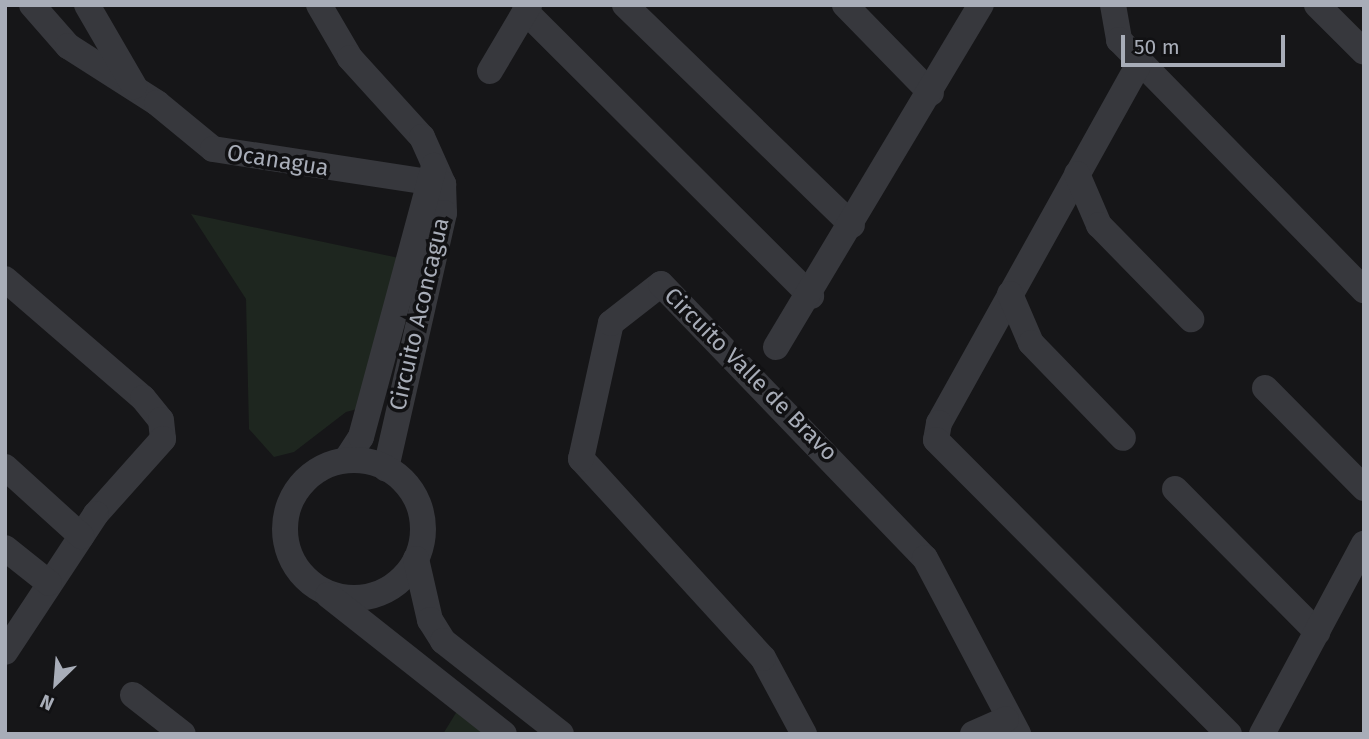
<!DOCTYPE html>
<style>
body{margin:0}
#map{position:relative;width:1369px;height:739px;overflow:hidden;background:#161618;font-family:"Fira Sans",sans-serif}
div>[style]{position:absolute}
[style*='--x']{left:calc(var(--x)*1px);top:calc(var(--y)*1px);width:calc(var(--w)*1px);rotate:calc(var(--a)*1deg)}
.green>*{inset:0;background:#1e261f}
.street>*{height:26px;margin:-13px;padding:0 13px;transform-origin:13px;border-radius:13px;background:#37383d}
.street>.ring{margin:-13px;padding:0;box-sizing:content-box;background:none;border:26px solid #37383d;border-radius:50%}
span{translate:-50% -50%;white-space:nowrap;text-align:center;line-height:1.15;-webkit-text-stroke:7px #111113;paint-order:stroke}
.street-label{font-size:23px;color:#a8adb8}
.frame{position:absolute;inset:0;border:7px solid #a8adb8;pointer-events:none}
.north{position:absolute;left:21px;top:648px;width:70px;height:70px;-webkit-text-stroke:5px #111113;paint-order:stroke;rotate:205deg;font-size:19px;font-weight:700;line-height:28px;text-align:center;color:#a8adb8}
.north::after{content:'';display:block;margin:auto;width:24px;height:32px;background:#a8adb8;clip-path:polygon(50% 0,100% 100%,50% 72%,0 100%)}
.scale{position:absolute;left:1121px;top:35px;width:164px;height:32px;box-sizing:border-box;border:4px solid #a8adb8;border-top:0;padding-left:9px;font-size:21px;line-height:24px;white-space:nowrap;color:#a8adb8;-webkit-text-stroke:5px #111113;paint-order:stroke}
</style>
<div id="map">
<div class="green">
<i style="clip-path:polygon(191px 214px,399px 258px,361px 408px,346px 412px,294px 452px,274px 457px,249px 429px,246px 299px)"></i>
<i style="clip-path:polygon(459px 708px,488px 734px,443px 734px)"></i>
</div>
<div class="street">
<i style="--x:32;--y:5;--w:55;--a:48.7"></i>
<i style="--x:68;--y:46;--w:106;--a:32.6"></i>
<i style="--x:157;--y:103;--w:72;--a:39.4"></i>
<i style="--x:213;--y:149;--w:233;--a:8.7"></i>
<i style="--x:87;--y:5;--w:94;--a:59.9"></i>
<i style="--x:319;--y:5;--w:61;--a:59.7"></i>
<i style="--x:350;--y:58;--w:107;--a:47.7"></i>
<i style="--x:422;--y:137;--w:51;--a:65.9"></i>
<i style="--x:443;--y:184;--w:29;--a:88"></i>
<i style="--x:444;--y:213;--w:262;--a:102.8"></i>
<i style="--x:625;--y:5;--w:316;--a:44.1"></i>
<i style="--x:845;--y:5;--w:123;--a:45.7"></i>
<i style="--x:1113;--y:5;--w:36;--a:80"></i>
<i style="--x:1119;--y:40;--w:350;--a:45.6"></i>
<i style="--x:1317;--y:5;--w:66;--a:45"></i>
<i style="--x:525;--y:11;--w:404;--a:44.9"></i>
<i style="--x:1140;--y:62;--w:413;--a:119.1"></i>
<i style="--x:939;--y:423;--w:17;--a:100"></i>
<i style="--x:936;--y:440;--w:415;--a:45.1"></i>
<i style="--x:490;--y:71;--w:77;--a:-59.4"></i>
<i style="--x:1077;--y:174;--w:56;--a:66.7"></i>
<i style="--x:1099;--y:225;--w:132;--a:45.6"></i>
<i style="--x:5;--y:279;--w:182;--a:40.8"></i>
<i style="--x:143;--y:398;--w:28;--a:51"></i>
<i style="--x:161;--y:420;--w:19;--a:84"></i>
<i style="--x:163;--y:439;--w:101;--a:131.8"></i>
<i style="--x:96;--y:514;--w:165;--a:123.4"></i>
<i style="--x:1010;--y:294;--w:53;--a:66.8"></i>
<i style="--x:1031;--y:343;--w:132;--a:45.9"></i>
<i style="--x:776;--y:347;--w:399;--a:-59.1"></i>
<i style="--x:1265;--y:388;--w:141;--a:45.3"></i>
<i style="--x:346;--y:460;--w:27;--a:-57"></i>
<i style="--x:361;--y:437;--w:281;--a:-74.9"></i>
<i class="ring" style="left:285px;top:460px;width:112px;height:112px"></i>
<i style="--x:5;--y:467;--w:103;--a:42.2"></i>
<i style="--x:1175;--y:489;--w:202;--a:45.2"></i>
<i style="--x:5;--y:548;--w:56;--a:38.5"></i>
<i style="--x:416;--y:559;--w:63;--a:77.1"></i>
<i style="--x:430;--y:620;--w:25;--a:58"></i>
<i style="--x:443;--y:641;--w:150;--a:38.2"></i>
<i style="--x:328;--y:595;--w:224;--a:38.3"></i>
<i style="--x:133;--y:695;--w:63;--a:38"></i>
<i style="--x:804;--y:734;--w:86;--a:-118.3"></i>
<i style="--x:763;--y:658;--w:270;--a:-132.4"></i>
<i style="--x:581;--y:459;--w:139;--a:-77.6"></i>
<i style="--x:611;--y:323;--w:63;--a:-38"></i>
<i style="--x:661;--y:284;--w:380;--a:46.1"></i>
<i style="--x:925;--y:558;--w:199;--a:62.1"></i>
<i style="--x:973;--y:734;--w:36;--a:-24"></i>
<i style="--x:1262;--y:734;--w:216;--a:-61.8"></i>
</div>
<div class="street-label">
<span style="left:278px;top:160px;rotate:9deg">Ocanagua</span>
<span style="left:419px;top:314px;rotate:-77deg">Circuito Aconcagua</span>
<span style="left:751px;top:374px;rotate:45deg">Circuito Valle de Bravo</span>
</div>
<div class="frame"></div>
<div class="north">N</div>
<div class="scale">50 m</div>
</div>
